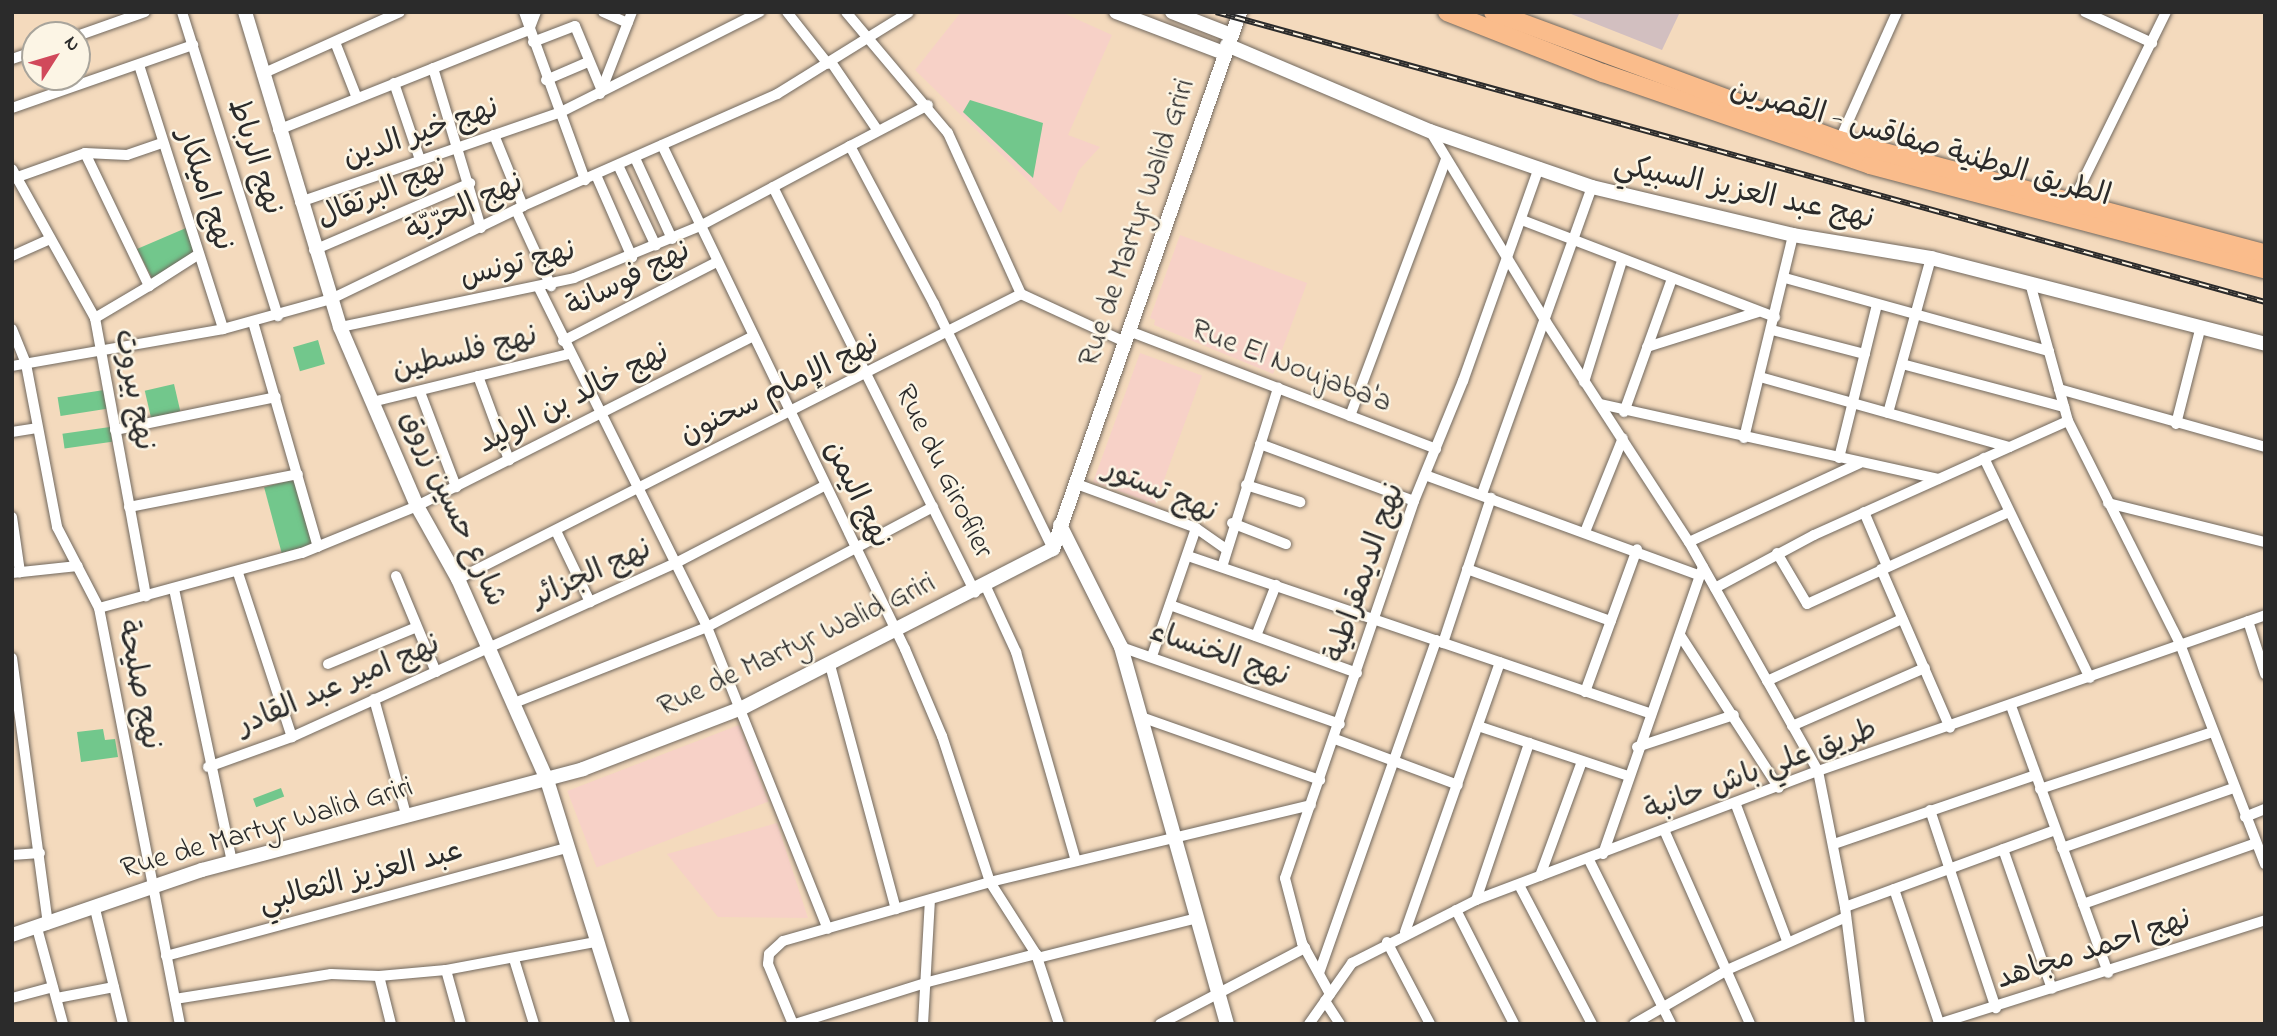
<!DOCTYPE html>
<meta charset="utf-8">
<style>
body{margin:0}
#map{position:relative;width:2277px;height:1036px;overflow:hidden;background:#f4dabd;font-family:"Indie Flower","Playpen Sans Arabic",sans-serif}
div>[style]{position:absolute}
[style*='--x']{left:calc(var(--x)*1px);top:calc(var(--y)*1px);width:calc(var(--w)*1px);rotate:calc(var(--a)*1deg)}
.built>*{inset:0;background:#f7d1c7;transform-origin:0 0}
.industrial>*{inset:0;background:#d2bfc0}
.green>*{inset:0;background:#72c78c;transform-origin:0 0}
.roads{filter:drop-shadow(0 0 2px #71685e) drop-shadow(0 0 2px #71685e)}
.minor>*{height:10px;margin:-5px;padding:0 5px;transform-origin:5px;border-radius:5px;background:#fff}
.tertiary>*{height:14px;margin:-7px;padding:0 7px;transform-origin:7px;border-radius:7px;background:#fff}
.primary>*{height:18px;margin:-9px;padding:0 9px;transform-origin:9px;border-radius:9px;background:#fabc8b}
.rail>*{height:6px;margin-top:-3px;transform-origin:0;background:repeating-linear-gradient(90deg,#fcf5e5 0 10px,#2b2b2b 0 20px);box-sizing:border-box;border-block:2px solid #2b2b2b}
span{translate:-50% -50%;white-space:nowrap;text-align:center;line-height:1.15;-webkit-text-stroke:5px #fcf5e5;paint-order:stroke}
.street-label{font-size:30px;color:#2b2b2b}
.frame{position:absolute;inset:0;border:14px solid #2b2b2b;pointer-events:none}
.north{position:absolute;left:21px;top:21px;width:70px;height:70px;box-sizing:border-box;background:#fcf5e5;border:2px solid #a8a49b;border-radius:50%;rotate:53deg;font-size:19px;font-weight:700;line-height:28px;text-align:center;color:#2b2b2b}
.north::after{content:'';display:block;margin:auto;width:24px;height:32px;background:#d1495b;clip-path:polygon(50% 0,100% 100%,50% 72%,0 100%)}
</style>
<div id="map">
<div class="built">
<i style="clip-path:polygon(961px 12px,1061px 12px,1112px 35px,1068px 135px,1100px 147px,1079px 170px,1061px 213px,915px 70px)"></i>
<i style="clip-path:polygon(1180px 235px,1307px 283px,1273px 374px,1154px 325px,1155px 320px,1150px 318px)"></i>
<i style="left:1140px;top:353px;width:66px;height:137px;rotate:20deg"></i>
<i style="left:739px;top:725px;width:82px;height:184px;rotate:69deg"></i>
<i style="clip-path:polygon(777px 823px,808px 918px,718px 917px,667px 854px)"></i>
</div>
<div class="industrial">
<i style="clip-path:polygon(1566px 12px,1680px 12px,1662px 50px)"></i>
</div>
<div class="green">
<i style="clip-path:polygon(970px 100px,1043px 123px,1033px 178px,963px 112px)"></i>
<i style="clip-path:polygon(186px 228px,195px 252px,153px 280px,137px 249px)"></i>
<i style="left:318px;top:340px;width:25px;height:26px;rotate:74deg"></i>
<i style="left:174px;top:384px;width:28px;height:30px;rotate:77deg"></i>
<i style="left:104px;top:390px;width:19px;height:47px;rotate:81deg"></i>
<i style="left:110px;top:427px;width:15px;height:48px;rotate:82deg"></i>
<i style="left:295px;top:479px;width:68px;height:32px;rotate:75deg"></i>
<i style="clip-path:polygon(103px 729px,105px 740px,115px 739px,118px 757px,81px 762px,77px 732px)"></i>
<i style="left:281px;top:788px;width:9px;height:30px;rotate:69deg"></i>
</div>
<div class="roads">
<div class="minor">
<i style="--x:182;--y:12;--w:319;--a:72.5"></i>
<i style="--x:524;--y:12;--w:179;--a:70"></i>
<i style="--x:603;--y:12;--w:27;--a:24"></i>
<i style="--x:787;--y:12;--w:66;--a:51.7"></i>
<i style="--x:846;--y:12;--w:158;--a:49.9"></i>
<i style="--x:948;--y:133;--w:177;--a:65.6"></i>
<i style="--x:2085;--y:12;--w:74;--a:24.8"></i>
<i style="--x:529;--y:30;--w:19;--a:-69"></i>
<i style="--x:77;--y:36;--w:72;--a:-19.4"></i>
<i style="--x:335;--y:42;--w:60;--a:68.6"></i>
<i style="--x:533;--y:42;--w:45;--a:-20.9"></i>
<i style="--x:575;--y:26;--w:70;--a:67.4"></i>
<i style="--x:12;--y:59;--w:24;--a:-19"></i>
<i style="--x:831;--y:62;--w:83;--a:55.7"></i>
<i style="--x:139;--y:65;--w:277;--a:72.3"></i>
<i style="--x:433;--y:68;--w:167;--a:73.3"></i>
<i style="--x:262;--y:74;--w:151;--a:-24.2"></i>
<i style="--x:546;--y:80;--w:46;--a:-23.2"></i>
<i style="--x:394;--y:83;--w:81;--a:71.3"></i>
<i style="--x:600;--y:94;--w:88;--a:-68.7"></i>
<i style="--x:12;--y:108;--w:192;--a:-19.2"></i>
<i style="--x:278;--y:130;--w:270;--a:-21.7"></i>
<i style="--x:1430;--y:131;--w:223;--a:58.7"></i>
<i style="--x:1546;--y:322;--w:262;--a:57"></i>
<i style="--x:1689;--y:542;--w:263;--a:60.6"></i>
<i style="--x:1818;--y:771;--w:139;--a:78.8"></i>
<i style="--x:1845;--y:907;--w:118;--a:82.7"></i>
<i style="--x:494;--y:135;--w:77;--a:67.8"></i>
<i style="--x:1838;--y:144;--w:145;--a:-65.9"></i>
<i style="--x:662;--y:145;--w:560;--a:64.26"></i>
<i style="--x:905;--y:649;--w:95;--a:67"></i>
<i style="--x:942;--y:736;--w:154;--a:71.8"></i>
<i style="--x:990;--y:882;--w:85;--a:57.4"></i>
<i style="--x:1036;--y:954;--w:74;--a:71.8"></i>
<i style="--x:850;--y:146;--w:88;--a:-27.7"></i>
<i style="--x:85;--y:153;--w:148;--a:64.3"></i>
<i style="--x:149;--y:286;--w:63;--a:149.3"></i>
<i style="--x:635;--y:158;--w:89;--a:65.4"></i>
<i style="--x:618;--y:165;--w:89;--a:64.9"></i>
<i style="--x:12;--y:169;--w:171;--a:60.9"></i>
<i style="--x:95;--y:318;--w:283;--a:79.6"></i>
<i style="--x:596;--y:175;--w:90;--a:66.3"></i>
<i style="--x:12;--y:179;--w:77;--a:-19.6"></i>
<i style="--x:85;--y:153;--w:42;--a:2.7"></i>
<i style="--x:127;--y:155;--w:37;--a:-19"></i>
<i style="--x:773;--y:187;--w:453;--a:63.5"></i>
<i style="--x:300;--y:202;--w:274;--a:-19"></i>
<i style="--x:559;--y:113;--w:225;--a:-26.7"></i>
<i style="--x:2071;--y:205;--w:215;--a:-63.8"></i>
<i style="--x:516;--y:210;--w:84;--a:65.3"></i>
<i style="--x:1522;--y:220;--w:271;--a:21"></i>
<i style="--x:314;--y:250;--w:170;--a:-23.2"></i>
<i style="--x:12;--y:256;--w:42;--a:-24.1"></i>
<i style="--x:1785;--y:278;--w:274;--a:15.5"></i>
<i style="--x:2030;--y:283;--w:143;--a:74.6"></i>
<i style="--x:2068;--y:421;--w:250;--a:63.3"></i>
<i style="--x:2180;--y:644;--w:236;--a:68.9"></i>
<i style="--x:149;--y:286;--w:59;--a:-32.6"></i>
<i style="--x:539;--y:288;--w:378;--a:63.6"></i>
<i style="--x:707;--y:627;--w:325;--a:68.2"></i>
<i style="--x:253;--y:322;--w:234;--a:73.9"></i>
<i style="--x:340;--y:327;--w:239;--a:-11.8"></i>
<i style="--x:574;--y:278;--w:136;--a:-22.4"></i>
<i style="--x:700;--y:226;--w:170;--a:-28.1"></i>
<i style="--x:850;--y:146;--w:179;--a:62"></i>
<i style="--x:934;--y:304;--w:272;--a:64.1"></i>
<i style="--x:12;--y:329;--w:38;--a:68"></i>
<i style="--x:26;--y:364;--w:166;--a:79.2"></i>
<i style="--x:57;--y:527;--w:91;--a:62.6"></i>
<i style="--x:99;--y:608;--w:424;--a:79"></i>
<i style="--x:1772;--y:330;--w:96;--a:14.5"></i>
<i style="--x:1129;--y:331;--w:329;--a:21"></i>
<i style="--x:563;--y:341;--w:173;--a:-27.2"></i>
<i style="--x:1647;--y:347;--w:116;--a:-17.5"></i>
<i style="--x:1902;--y:364;--w:168;--a:14.9"></i>
<i style="--x:12;--y:366;--w:214;--a:-9.9"></i>
<i style="--x:223;--y:329;--w:112;--a:-15.5"></i>
<i style="--x:331;--y:299;--w:211;--a:-25.8"></i>
<i style="--x:521;--y:207;--w:280;--a:-23.8"></i>
<i style="--x:777;--y:94;--w:155;--a:-31.8"></i>
<i style="--x:478;--y:376;--w:90;--a:69.7"></i>
<i style="--x:1760;--y:377;--w:259;--a:15.7"></i>
<i style="--x:1584;--y:382;--w:127;--a:-72.6"></i>
<i style="--x:2059;--y:389;--w:214;--a:15.7"></i>
<i style="--x:420;--y:392;--w:102;--a:69.2"></i>
<i style="--x:372;--y:402;--w:203;--a:-13.7"></i>
<i style="--x:1600;--y:404;--w:346;--a:12.5"></i>
<i style="--x:1624;--y:412;--w:141;--a:-70.2"></i>
<i style="--x:1888;--y:413;--w:161;--a:-74.5"></i>
<i style="--x:1350;--y:416;--w:274;--a:-69.5"></i>
<i style="--x:2176;--y:424;--w:101;--a:-75.7"></i>
<i style="--x:115;--y:430;--w:164;--a:-11.6"></i>
<i style="--x:12;--y:432;--w:25;--a:-9"></i>
<i style="--x:1744;--y:438;--w:209;--a:-76.4"></i>
<i style="--x:1260;--y:444;--w:164;--a:20.3"></i>
<i style="--x:1839;--y:458;--w:158;--a:-76.1"></i>
<i style="--x:1984;--y:458;--w:244;--a:64.3"></i>
<i style="--x:1425;--y:475;--w:292;--a:20.1"></i>
<i style="--x:1074;--y:483;--w:130;--a:20.2"></i>
<i style="--x:1196;--y:528;--w:35;--a:35"></i>
<i style="--x:1246;--y:485;--w:57;--a:17.5"></i>
<i style="--x:1482;--y:494;--w:326;--a:-70.3"></i>
<i style="--x:2108;--y:503;--w:162;--a:14"></i>
<i style="--x:129;--y:507;--w:172;--a:-11"></i>
<i style="--x:1864;--y:512;--w:59;--a:66.9"></i>
<i style="--x:12;--y:517;--w:56;--a:81.7"></i>
<i style="--x:1232;--y:523;--w:58;--a:21.3"></i>
<i style="--x:556;--y:531;--w:79;--a:64.4"></i>
<i style="--x:1585;--y:532;--w:101;--a:-68"></i>
<i style="--x:1689;--y:542;--w:188;--a:-24.8"></i>
<i style="--x:1777;--y:553;--w:59;--a:59.5"></i>
<i style="--x:1807;--y:604;--w:222;--a:-24.5"></i>
<i style="--x:1188;--y:556;--w:487;--a:18.8"></i>
<i style="--x:1222;--y:567;--w:188;--a:-72.6"></i>
<i style="--x:1467;--y:569;--w:153;--a:19.9"></i>
<i style="--x:1881;--y:569;--w:173;--a:66.5"></i>
<i style="--x:12;--y:573;--w:66;--a:-6.1"></i>
<i style="--x:238;--y:573;--w:173;--a:71.8"></i>
<i style="--x:396;--y:576;--w:104;--a:67.4"></i>
<i style="--x:458;--y:579;--w:631;--a:-26.85"></i>
<i style="--x:1021;--y:294;--w:115;--a:24.8"></i>
<i style="--x:986;--y:587;--w:72;--a:65.2"></i>
<i style="--x:1016;--y:652;--w:217;--a:74"></i>
<i style="--x:1715;--y:588;--w:112;--a:-28.2"></i>
<i style="--x:1814;--y:535;--w:278;--a:-24.2"></i>
<i style="--x:174;--y:589;--w:279;--a:78"></i>
<i style="--x:1170;--y:605;--w:199;--a:20"></i>
<i style="--x:99;--y:608;--w:210;--a:-15.2"></i>
<i style="--x:302;--y:553;--w:124;--a:-22.2"></i>
<i style="--x:417;--y:506;--w:377;--a:-26.8"></i>
<i style="--x:2248;--y:621;--w:56;--a:72.2"></i>
<i style="--x:1680;--y:635;--w:182;--a:57.1"></i>
<i style="--x:1256;--y:636;--w:55;--a:-68.6"></i>
<i style="--x:1443;--y:643;--w:153;--a:-71.7"></i>
<i style="--x:1121;--y:647;--w:232;--a:19.4"></i>
<i style="--x:1152;--y:656;--w:135;--a:-71"></i>
<i style="--x:12;--y:658;--w:269;--a:82.3"></i>
<i style="--x:328;--y:664;--w:96;--a:-22.6"></i>
<i style="--x:830;--y:665;--w:253;--a:74.9"></i>
<i style="--x:1767;--y:681;--w:149;--a:-24.7"></i>
<i style="--x:1585;--y:692;--w:152;--a:-70"></i>
<i style="--x:374;--y:699;--w:119;--a:74.5"></i>
<i style="--x:514;--y:703;--w:207;--a:-21.5"></i>
<i style="--x:707;--y:627;--w:256;--a:-28"></i>
<i style="--x:2011;--y:706;--w:284;--a:70"></i>
<i style="--x:1141;--y:717;--w:190;--a:19.4"></i>
<i style="--x:1478;--y:726;--w:158;--a:18.4"></i>
<i style="--x:1792;--y:726;--w:145;--a:-23.6"></i>
<i style="--x:1335;--y:739;--w:131;--a:20.5"></i>
<i style="--x:1637;--y:747;--w:102;--a:-18.3"></i>
<i style="--x:208;--y:767;--w:89;--a:-19.7"></i>
<i style="--x:292;--y:737;--w:422;--a:-24.4"></i>
<i style="--x:676;--y:563;--w:167;--a:-27.5"></i>
<i style="--x:2040;--y:789;--w:181;--a:-18.3"></i>
<i style="--x:1736;--y:805;--w:145;--a:69.4"></i>
<i style="--x:1930;--y:810;--w:209;--a:71.6"></i>
<i style="--x:2245;--y:817;--w:22;--a:-22"></i>
<i style="--x:1665;--y:832;--w:210;--a:66.1"></i>
<i style="--x:1834;--y:844;--w:213;--a:-18.9"></i>
<i style="--x:2062;--y:848;--w:181;--a:-19.3"></i>
<i style="--x:2003;--y:849;--w:148;--a:70.7"></i>
<i style="--x:1603;--y:854;--w:304;--a:-70.8"></i>
<i style="--x:12;--y:855;--w:28;--a:-4"></i>
<i style="--x:1589;--y:860;--w:183;--a:63.4"></i>
<i style="--x:1540;--y:876;--w:122;--a:-69.9"></i>
<i style="--x:1519;--y:885;--w:157;--a:62.3"></i>
<i style="--x:1894;--y:889;--w:141;--a:71.4"></i>
<i style="--x:1476;--y:900;--w:166;--a:-71.3"></i>
<i style="--x:2083;--y:904;--w:183;--a:-19.4"></i>
<i style="--x:1845;--y:907;--w:224;--a:-20.1"></i>
<i style="--x:95;--y:909;--w:118;--a:76.3"></i>
<i style="--x:1456;--y:910;--w:128;--a:63"></i>
<i style="--x:37;--y:928;--w:99;--a:74.8"></i>
<i style="--x:1405;--y:932;--w:286;--a:-70.6"></i>
<i style="--x:1387;--y:942;--w:93;--a:62.3"></i>
<i style="--x:166;--y:956;--w:417;--a:-15.1"></i>
<i style="--x:1038;--y:958;--w:164;--a:-14.1"></i>
<i style="--x:514;--y:959;--w:68;--a:72.9"></i>
<i style="--x:446;--y:970;--w:56;--a:74.5"></i>
<i style="--x:1319;--y:973;--w:353;--a:-70.6"></i>
<i style="--x:1330;--y:994;--w:58;--a:-118.8"></i>
<i style="--x:1302;--y:943;--w:67;--a:-104.7"></i>
<i style="--x:1285;--y:878;--w:398;--a:-71.1"></i>
<i style="--x:1414;--y:501;--w:130;--a:-67.8"></i>
<i style="--x:1463;--y:381;--w:227;--a:-70.4"></i>
<i style="--x:12;--y:998;--w:42;--a:-15"></i>
<i style="--x:57;--y:998;--w:58;--a:-10.9"></i>
<i style="--x:175;--y:999;--w:158;--a:-9.1"></i>
<i style="--x:331;--y:974;--w:48;--a:2.4"></i>
<i style="--x:1325;--y:1001;--w:27;--a:57"></i>
<i style="--x:391;--y:1024;--w:49;--a:-104"></i>
<i style="--x:379;--y:976;--w:67;--a:-5.1"></i>
<i style="--x:446;--y:970;--w:153;--a:-10.6"></i>
<i style="--x:793;--y:1024;--w:65;--a:-112.6"></i>
<i style="--x:768;--y:964;--w:10;--a:-84"></i>
<i style="--x:769;--y:954;--w:19;--a:-43"></i>
<i style="--x:783;--y:941;--w:215;--a:-15.9"></i>
<i style="--x:990;--y:882;--w:330;--a:-13.5"></i>
<i style="--x:795;--y:1024;--w:139;--a:-17.5"></i>
<i style="--x:928;--y:982;--w:112;--a:-14.5"></i>
<i style="--x:923;--y:1024;--w:124;--a:-86.8"></i>
<i style="--x:1160;--y:1024;--w:164;--a:-27.7"></i>
<i style="--x:1309;--y:1024;--w:75;--a:-54.8"></i>
<i style="--x:1352;--y:963;--w:139;--a:-26.9"></i>
<i style="--x:1476;--y:900;--w:366;--a:-20.7"></i>
<i style="--x:1818;--y:771;--w:473;--a:-19.2"></i>
<i style="--x:1634;--y:1024;--w:108;--a:-30.1"></i>
<i style="--x:1727;--y:970;--w:130;--a:-24"></i>
<i style="--x:1938;--y:1024;--w:343;--a:-17.6"></i>
</div>
<div class="tertiary">
<i style="--x:245;--y:12;--w:329;--a:73.2"></i>
<i style="--x:340;--y:327;--w:195;--a:66.7"></i>
<i style="--x:417;--y:506;--w:84;--a:60.7"></i>
<i style="--x:458;--y:579;--w:220;--a:66.1"></i>
<i style="--x:547;--y:780;--w:256;--a:72.7"></i>
<i style="--x:1116;--y:12;--w:116;--a:20.8"></i>
<i style="--x:1172;--y:12;--w:63;--a:21.3"></i>
<i style="--x:1227;--y:45;--w:220;--a:23"></i>
<i style="--x:1430;--y:131;--w:171;--a:19.1"></i>
<i style="--x:1592;--y:187;--w:207;--a:13.4"></i>
<i style="--x:1793;--y:235;--w:140;--a:9.5"></i>
<i style="--x:1931;--y:258;--w:345;--a:14.4"></i>
<i style="--x:1060;--y:525;--w:136;--a:63.4"></i>
<i style="--x:1121;--y:647;--w:392;--a:74.3"></i>
<i style="--x:12;--y:935;--w:201;--a:-18.9"></i>
<i style="--x:202;--y:870;--w:394;--a:-14.8"></i>
<i style="--x:583;--y:769;--w:170;--a:-21"></i>
<i style="--x:742;--y:708;--w:349;--a:-27.1"></i>
<i style="--x:1053;--y:549;--w:569;--a:-70.8"></i>
</div>
<div class="primary">
<i style="--x:1447;--y:12;--w:168;--a:21.4"></i>
<i style="--x:1603;--y:73;--w:282;--a:19"></i>
<i style="--x:1870;--y:165;--w:408;--a:14.8"></i>
<i style="--x:1493;--y:12;--w:369;--a:20.3"></i>
<i style="--x:1839;--y:140;--w:441;--a:14.9"></i>
</div>
</div>
<div class="rail">
<i style="--x:1216;--y:12;--w:1088;--a:15.45"></i>
</div>
<div class="street-label">
<span style="left:421px;top:134px;rotate:-19deg">نهج خير الدين</span>
<span style="left:1920px;top:144px;rotate:16deg">الطريق الوطنية صفاقس - القصرين</span>
<span style="left:254px;top:157px;rotate:72deg">نهج الرباط</span>
<span style="left:204px;top:190px;rotate:72deg">نهج اميلكار</span>
<span style="left:1744px;top:193px;rotate:12deg">نهج عبد العزيز السبيكي</span>
<span style="left:382px;top:194px;rotate:-23deg">نهج البرتقال</span>
<span style="left:465px;top:208px;rotate:-25deg">نهج الحرّيّة</span>
<span style="left:1138px;top:223px;rotate:-71deg">Rue de Martyr Walid Griri</span>
<span style="left:518px;top:265px;rotate:-14deg">نهج تونس</span>
<span style="left:629px;top:280px;rotate:-27deg">نهج فوسانة</span>
<span style="left:465px;top:354px;rotate:-14deg">نهج فلسطين</span>
<span style="left:1291px;top:367px;rotate:21deg">Rue El Noujaba'a</span>
<span style="left:133px;top:390px;rotate:80deg">نهج بيروت</span>
<span style="left:780px;top:390px;rotate:-26deg">نهج الإمام سحنون</span>
<span style="left:574px;top:399px;rotate:-27deg">نهج خالد بن الوليد</span>
<span style="left:943px;top:472px;rotate:64deg">Rue du Giroflier</span>
<span style="left:1160px;top:492px;rotate:23deg">نهج تستور</span>
<span style="left:856px;top:495px;rotate:64deg">نهج اليمن</span>
<span style="left:452px;top:509px;rotate:65deg">شارع حسين زروق</span>
<span style="left:1366px;top:573px;rotate:-71deg">نهج الديمقراطية</span>
<span style="left:592px;top:574px;rotate:-24deg">نهج الجزائر</span>
<span style="left:797px;top:646px;rotate:-25deg">Rue de Martyr Walid Griri</span>
<span style="left:1219px;top:655px;rotate:19deg">نهج الخنساء</span>
<span style="left:138px;top:685px;rotate:79deg">نهج صليحة</span>
<span style="left:339px;top:686px;rotate:-23deg">نهج امير عبد القادر</span>
<span style="left:1761px;top:771px;rotate:-20deg">طريق علي باش حانبة</span>
<span style="left:267px;top:829px;rotate:-16deg">Rue de Martyr Walid Griri</span>
<span style="left:361px;top:878px;rotate:-15deg">عبد العزيز الثعالبي</span>
<span style="left:2094px;top:950px;rotate:-18deg">نهج احمد مجاهد</span>
</div>
<div class="frame"></div>
<div class="north">N</div>
</div>
